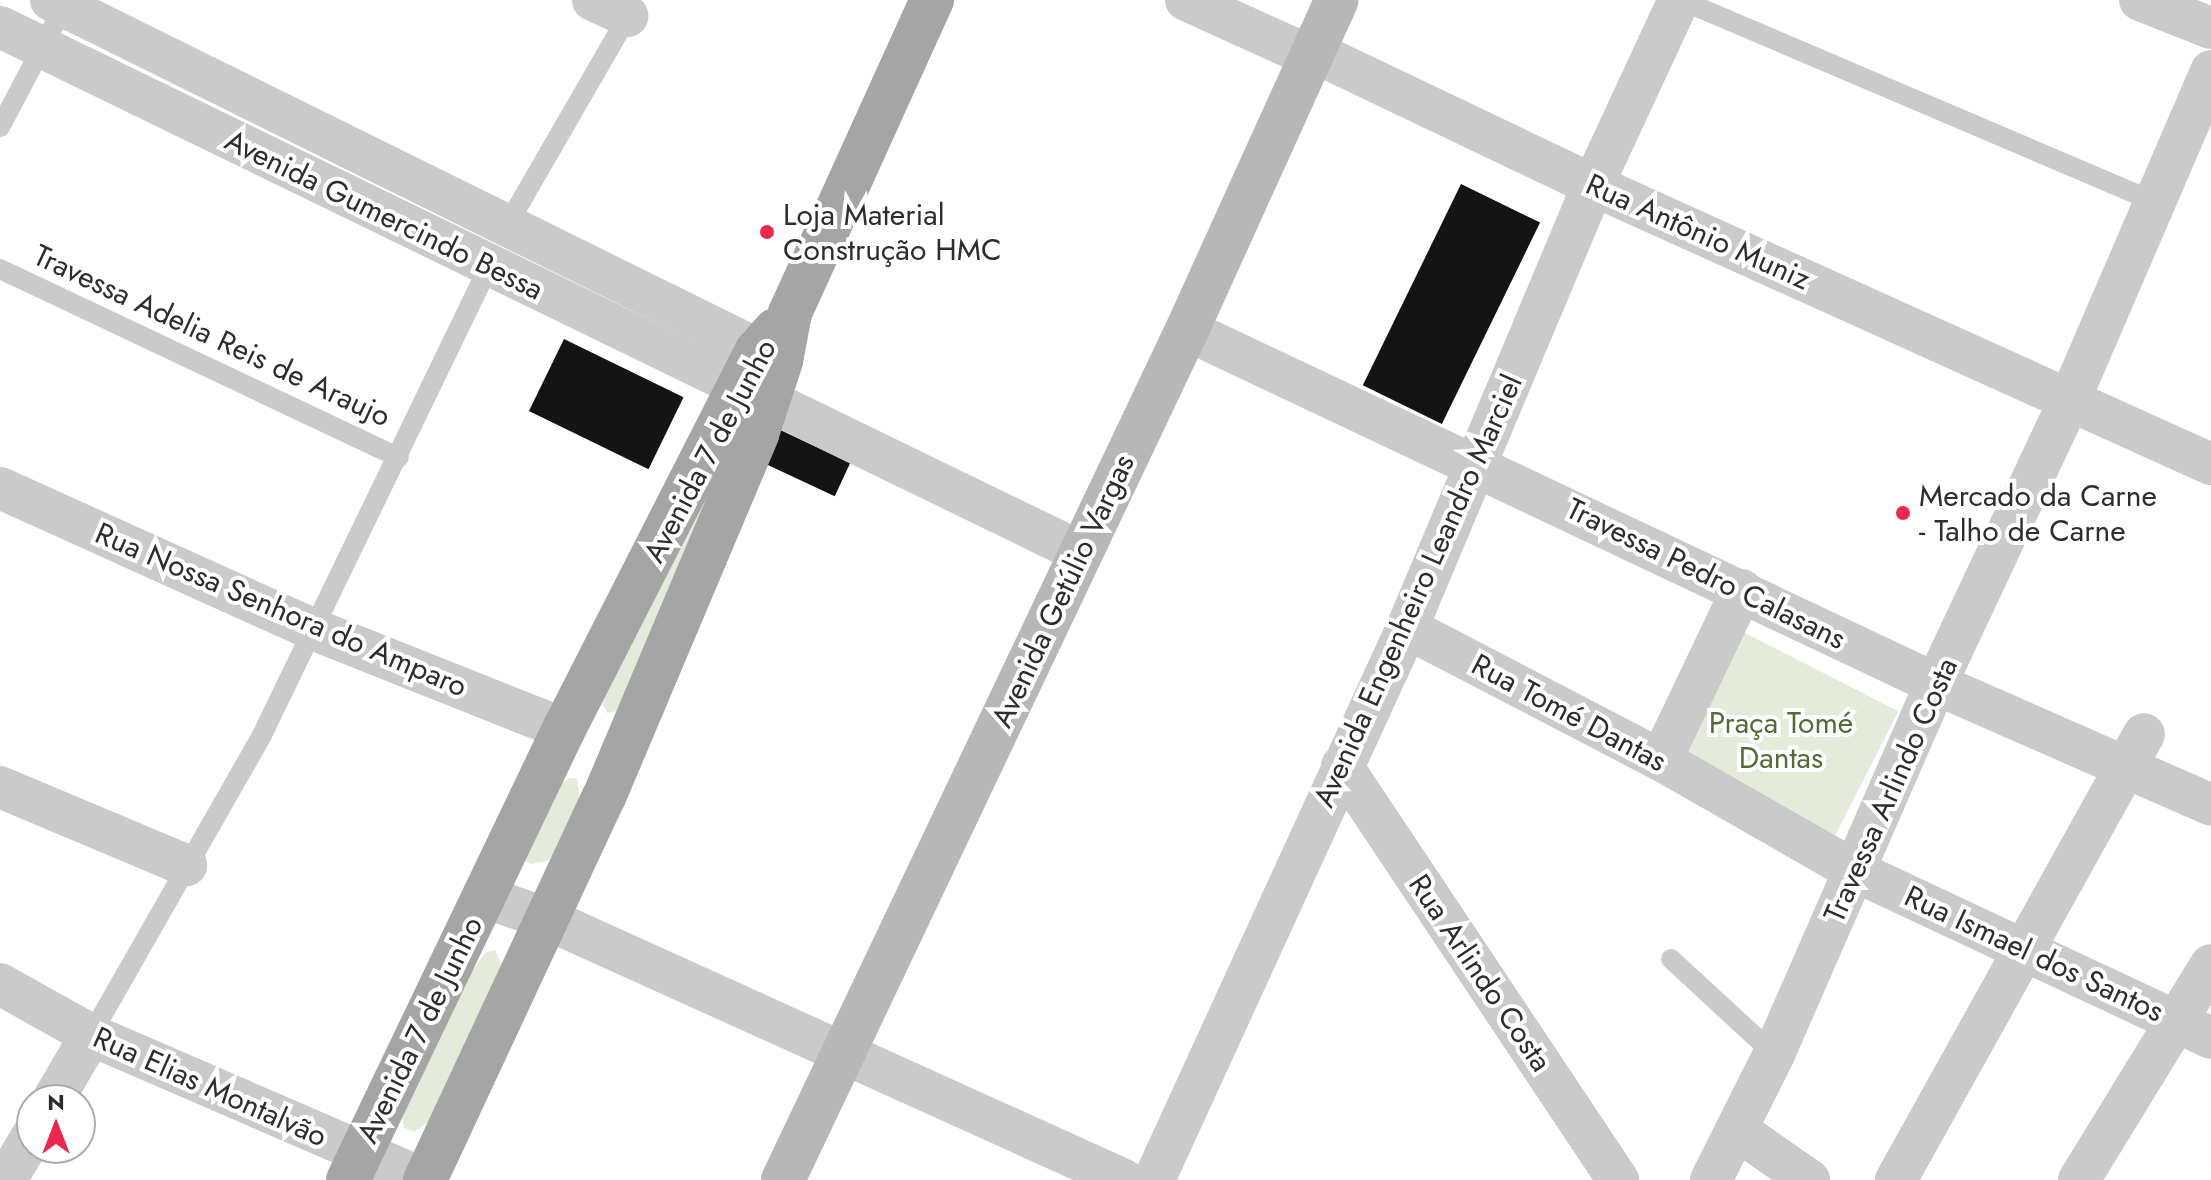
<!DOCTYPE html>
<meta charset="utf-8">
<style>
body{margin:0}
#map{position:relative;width:2211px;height:1180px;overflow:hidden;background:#fff;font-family:Jost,sans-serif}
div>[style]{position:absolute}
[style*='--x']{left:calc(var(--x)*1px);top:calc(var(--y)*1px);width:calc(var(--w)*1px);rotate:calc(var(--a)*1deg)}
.green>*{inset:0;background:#e5ebda;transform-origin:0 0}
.building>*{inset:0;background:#141414;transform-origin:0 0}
.lane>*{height:20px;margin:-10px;padding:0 10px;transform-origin:10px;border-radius:10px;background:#cacaca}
.street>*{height:42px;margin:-21px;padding:0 21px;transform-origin:21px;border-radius:21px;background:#cacaca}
.secondary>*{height:44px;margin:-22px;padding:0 22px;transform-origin:22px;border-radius:22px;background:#b7b7b7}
.primary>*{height:44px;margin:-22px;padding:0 22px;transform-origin:22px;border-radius:22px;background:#a5a5a5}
.dots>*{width:22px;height:22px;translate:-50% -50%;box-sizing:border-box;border:4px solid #fff;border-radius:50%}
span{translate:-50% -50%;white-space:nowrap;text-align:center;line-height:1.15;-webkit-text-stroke:8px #fff;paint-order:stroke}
.street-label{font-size:30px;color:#2d2d2d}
.poi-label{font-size:30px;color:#2d2d2d}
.left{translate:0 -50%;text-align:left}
.park-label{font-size:30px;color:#566a39}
.north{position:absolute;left:16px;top:1084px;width:80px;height:80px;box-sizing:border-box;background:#fff;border:2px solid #ababab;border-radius:50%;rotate:0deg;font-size:22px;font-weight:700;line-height:32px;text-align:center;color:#2d2d2d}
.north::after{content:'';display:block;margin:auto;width:28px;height:36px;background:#eb284d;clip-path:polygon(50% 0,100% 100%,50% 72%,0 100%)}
</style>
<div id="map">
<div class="green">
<i style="clip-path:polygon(732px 443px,617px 711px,607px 713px,598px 692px)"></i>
<i style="left:1739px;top:630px;width:179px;height:159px;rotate:27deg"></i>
<i style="clip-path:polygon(570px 778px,577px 778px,580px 800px,561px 846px,548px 861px,531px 864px,522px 859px,553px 788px)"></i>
<i style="clip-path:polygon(495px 950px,503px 968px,434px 1118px,414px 1132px,404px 1128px,401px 1109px,469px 975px,486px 952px)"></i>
</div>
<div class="building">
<i style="left:1461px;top:184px;width:88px;height:224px;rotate:26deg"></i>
<i style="left:564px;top:339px;width:133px;height:80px;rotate:26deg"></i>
<i style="left:776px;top:428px;width:82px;height:37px;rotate:25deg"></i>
</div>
<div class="lane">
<i style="--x:1681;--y:0;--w:515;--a:23.08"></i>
<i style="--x:0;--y:127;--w:137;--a:-62.1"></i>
<i style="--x:505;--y:229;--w:252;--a:-60"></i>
<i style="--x:0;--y:269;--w:441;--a:25.3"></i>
<i style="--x:1671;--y:959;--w:140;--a:42.7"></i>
<i style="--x:91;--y:1035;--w:345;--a:-60.3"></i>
<i style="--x:262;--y:735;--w:526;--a:-64.17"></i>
</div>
<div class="street">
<i style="--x:51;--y:0;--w:814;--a:26.31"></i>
<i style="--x:593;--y:0;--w:38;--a:25"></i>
<i style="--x:1186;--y:0;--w:119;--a:24.4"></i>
<i style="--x:1294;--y:49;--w:20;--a:9"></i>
<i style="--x:1314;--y:52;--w:309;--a:25.5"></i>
<i style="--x:1593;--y:185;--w:678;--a:24.3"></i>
<i style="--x:2140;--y:0;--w:76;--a:21.5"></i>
<i style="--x:0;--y:27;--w:1201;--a:25.92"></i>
<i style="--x:1187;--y:330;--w:828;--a:25.3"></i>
<i style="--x:1936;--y:684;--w:300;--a:23.7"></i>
<i style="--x:0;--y:488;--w:346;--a:24.3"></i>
<i style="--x:315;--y:630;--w:268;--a:21.7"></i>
<i style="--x:1407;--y:628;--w:286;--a:27.5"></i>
<i style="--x:1661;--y:760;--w:224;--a:29.8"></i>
<i style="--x:1855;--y:871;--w:393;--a:25.1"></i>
<i style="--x:1661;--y:760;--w:188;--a:-64.5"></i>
<i style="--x:1342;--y:766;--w:498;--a:56.3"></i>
<i style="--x:0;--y:787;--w:202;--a:22.8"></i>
<i style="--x:485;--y:897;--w:66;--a:19.5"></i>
<i style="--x:547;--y:919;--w:633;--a:24.34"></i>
<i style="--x:0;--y:984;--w:104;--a:29.3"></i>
<i style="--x:91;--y:1035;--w:365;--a:23.4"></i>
<i style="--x:53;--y:1100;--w:75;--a:-59.7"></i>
<i style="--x:1737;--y:1130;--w:88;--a:34.8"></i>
<i style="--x:6;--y:1180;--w:51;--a:-59.4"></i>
<i style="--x:1154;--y:1180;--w:607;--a:-65.38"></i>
<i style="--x:1407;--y:628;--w:480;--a:-67.2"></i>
<i style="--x:1593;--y:185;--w:204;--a:-65.1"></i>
<i style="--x:1711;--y:1180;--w:141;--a:-63.4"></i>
<i style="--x:1774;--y:1054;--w:404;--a:-66.4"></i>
<i style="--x:1936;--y:684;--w:315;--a:-64.8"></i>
<i style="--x:2070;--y:399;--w:357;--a:-66.7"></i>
<i style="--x:1896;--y:1180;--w:510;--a:-60.92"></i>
<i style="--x:2079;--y:1180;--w:252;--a:-58.5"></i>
</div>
<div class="secondary">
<i style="--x:783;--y:1180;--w:941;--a:-64.58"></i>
<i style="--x:1187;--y:330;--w:362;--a:-65.6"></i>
</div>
<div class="primary">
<i style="--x:348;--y:1180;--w:500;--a:-64.41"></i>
<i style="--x:564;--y:729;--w:424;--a:-63"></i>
<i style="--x:757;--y:351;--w:28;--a:-49"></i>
<i style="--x:425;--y:1180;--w:423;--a:-65"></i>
<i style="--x:604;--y:797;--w:394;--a:-67.1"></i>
<i style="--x:757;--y:434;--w:77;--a:-71.8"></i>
<i style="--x:781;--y:361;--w:49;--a:-79.4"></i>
<i style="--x:790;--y:313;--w:344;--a:-65.6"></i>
</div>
<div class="dots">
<i style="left:767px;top:232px;background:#eb284d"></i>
<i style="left:1903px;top:513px;background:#eb284d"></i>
</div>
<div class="street-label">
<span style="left:384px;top:215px;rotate:26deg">Avenida Gumercindo Bessa</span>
<span style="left:1698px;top:232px;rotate:24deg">Rua Antônio Muniz</span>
<span style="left:212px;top:336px;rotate:25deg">Travessa Adelia Reis de Araujo</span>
<span style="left:710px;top:451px;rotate:-62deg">Avenida 7 de Junho</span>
<span style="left:1706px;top:574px;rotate:26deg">Travessa Pedro Calasans</span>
<span style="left:1063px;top:591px;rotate:-65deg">Avenida Getúlio Vargas</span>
<span style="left:1418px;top:591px;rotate:-66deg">Avenida Engenheiro Leandro Marciel</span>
<span style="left:281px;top:610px;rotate:23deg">Rua Nossa Senhora do Amparo</span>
<span style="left:1569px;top:713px;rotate:28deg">Rua Tomé Dantas</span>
<span style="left:1891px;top:790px;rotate:-66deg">Travessa Arlindo Costa</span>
<span style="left:2034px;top:954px;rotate:25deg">Rua Ismael dos Santos</span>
<span style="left:1480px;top:973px;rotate:56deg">Rua Arlindo Costa</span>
<span style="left:420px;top:1030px;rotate:-64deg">Avenida 7 de Junho</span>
<span style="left:210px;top:1087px;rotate:24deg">Rua Elias Montalvão</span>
</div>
<div class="poi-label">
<span class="left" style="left:783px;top:232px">Loja Material<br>Construção HMC</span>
<span class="left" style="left:1919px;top:513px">Mercado da Carne<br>- Talho de Carne</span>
</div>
<div class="park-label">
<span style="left:1781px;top:740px">Praça Tomé<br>Dantas</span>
</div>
<div class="north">N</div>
</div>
